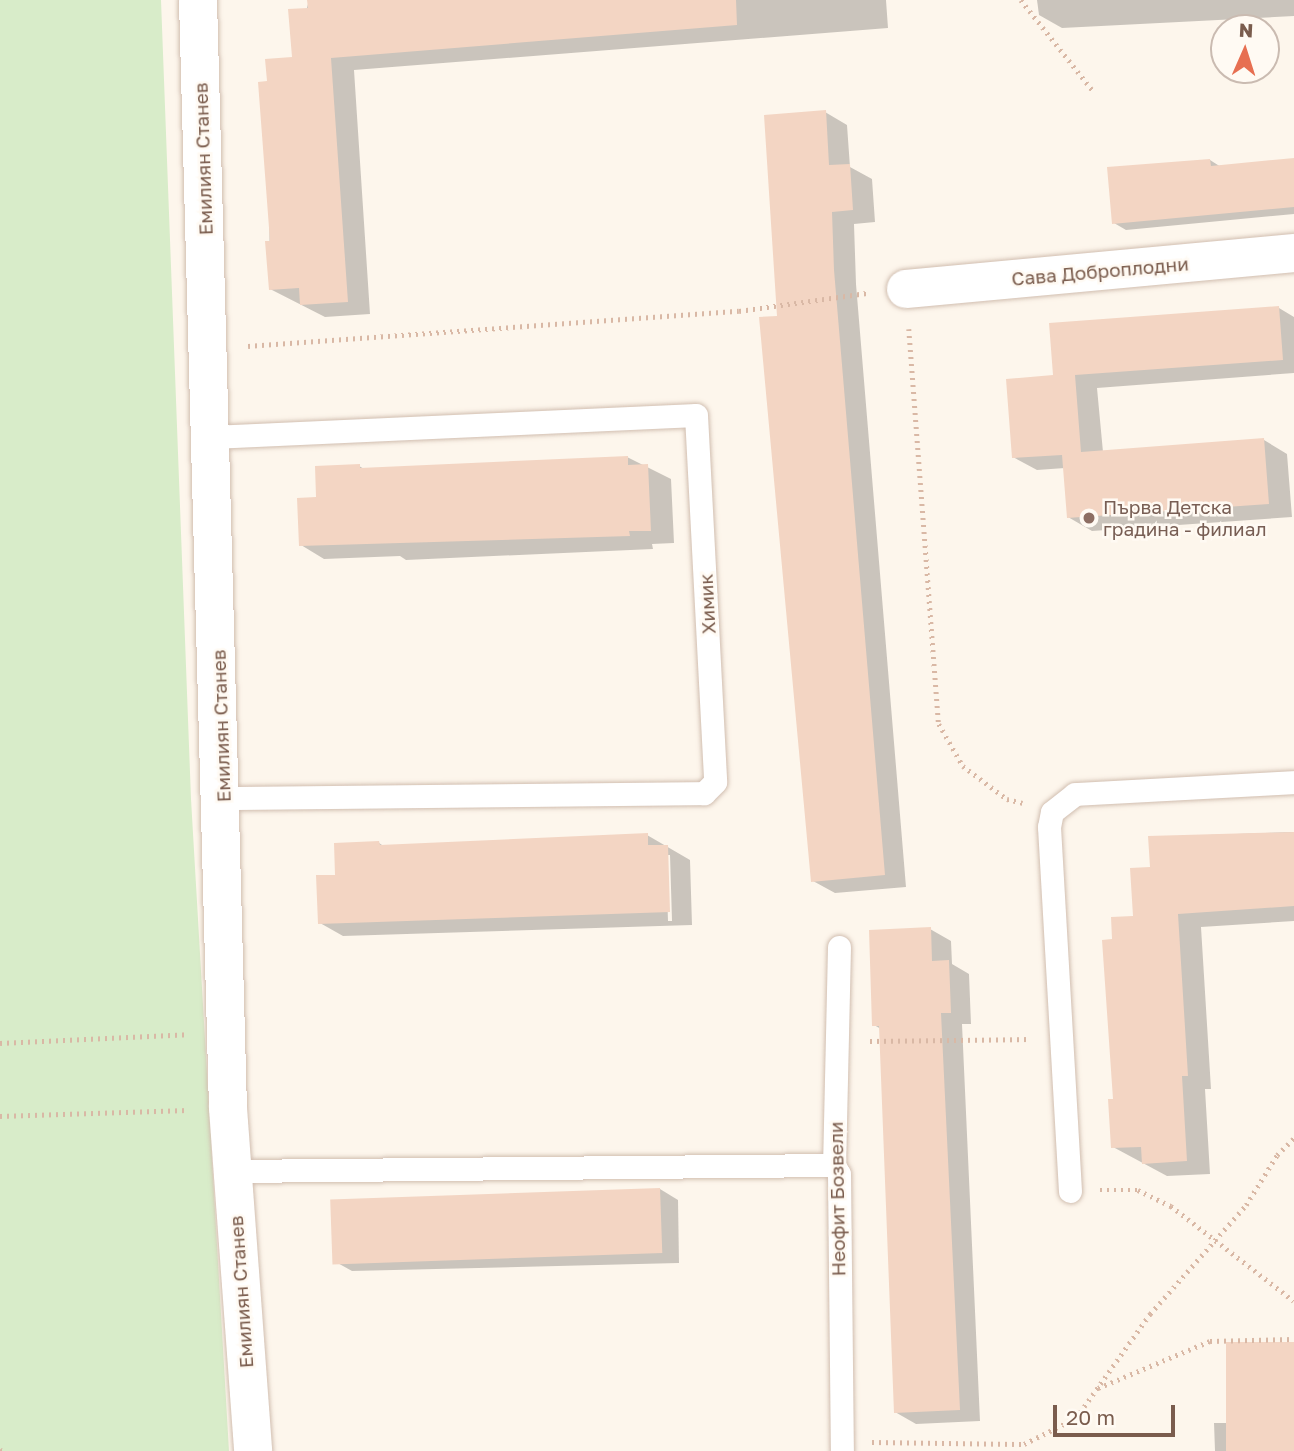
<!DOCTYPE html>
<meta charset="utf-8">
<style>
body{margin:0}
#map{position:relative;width:1294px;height:1451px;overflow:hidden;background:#fdf6ec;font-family:"Golos Text",sans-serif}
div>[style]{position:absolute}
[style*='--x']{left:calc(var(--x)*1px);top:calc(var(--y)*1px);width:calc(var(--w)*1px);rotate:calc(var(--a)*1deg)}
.green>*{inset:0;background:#d8ecc9}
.shadow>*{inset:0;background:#0003}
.building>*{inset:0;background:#f3d5c3;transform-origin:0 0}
.path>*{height:4.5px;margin-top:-2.25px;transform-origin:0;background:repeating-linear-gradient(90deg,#d9b8a5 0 2px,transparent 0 7px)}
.roads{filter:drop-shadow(0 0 2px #d1beb0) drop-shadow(0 0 2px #d1beb0)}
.service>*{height:23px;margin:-11.5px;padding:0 11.5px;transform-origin:11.5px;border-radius:11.5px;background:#fff}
.minor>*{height:38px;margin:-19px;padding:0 19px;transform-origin:19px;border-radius:19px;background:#fff}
.dots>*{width:19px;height:19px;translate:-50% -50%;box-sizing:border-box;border:4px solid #fffaf3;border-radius:50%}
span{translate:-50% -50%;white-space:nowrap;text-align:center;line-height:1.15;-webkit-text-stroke:5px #fffaf3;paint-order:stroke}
.street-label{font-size:19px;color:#7a5c4d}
.education-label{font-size:19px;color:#785e54}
.left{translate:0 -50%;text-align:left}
.north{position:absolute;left:1210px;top:14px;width:70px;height:70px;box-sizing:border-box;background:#fffaf3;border:2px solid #cabbb1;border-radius:50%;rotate:3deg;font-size:19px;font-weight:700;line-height:28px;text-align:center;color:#7a5c4d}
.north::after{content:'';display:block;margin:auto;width:24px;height:32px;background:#e76f51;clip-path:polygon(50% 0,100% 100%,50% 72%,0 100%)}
.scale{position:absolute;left:1053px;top:1405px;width:122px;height:32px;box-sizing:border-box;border:4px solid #7a5c4d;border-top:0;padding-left:9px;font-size:21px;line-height:24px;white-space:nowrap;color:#7a5c4d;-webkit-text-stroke:5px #fffaf3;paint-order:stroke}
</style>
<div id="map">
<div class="green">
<i style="clip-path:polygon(0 0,161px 0,191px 799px,229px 1451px,0 1451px)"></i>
</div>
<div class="shadow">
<i style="clip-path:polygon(309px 0,886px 0,888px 28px,354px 70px,370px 314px,325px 317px,270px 289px,268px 83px,294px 59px)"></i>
<i style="clip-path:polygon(1037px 0,1294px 0,1294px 16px,1062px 28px,1039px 15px)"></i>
<i style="clip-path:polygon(825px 112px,847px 125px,850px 167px,872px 179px,875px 222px,854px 224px,856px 284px,906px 887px,835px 893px,813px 881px,779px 317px)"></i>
<i style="clip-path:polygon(1210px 160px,1221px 167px,1294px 160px,1294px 214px,1126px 230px,1114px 223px)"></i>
<i style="clip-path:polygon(1279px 308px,1294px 317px,1294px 373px,1097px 388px,1103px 452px,1264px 440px,1287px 454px,1292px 517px,1092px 531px,1068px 517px,1065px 468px,1037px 470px,1013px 457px,1055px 376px)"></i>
<i style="clip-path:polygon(627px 457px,671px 479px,674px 543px,652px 544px,653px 549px,406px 560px,400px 556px,324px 559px,301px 545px,318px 499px,359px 466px,366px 470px)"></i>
<i style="clip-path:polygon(1294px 832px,1294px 921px,1201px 927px,1211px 1089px,1205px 1089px,1210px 1174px,1167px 1176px,1113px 1147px,1114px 941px,1135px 918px,1152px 868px,1150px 837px)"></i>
<i style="clip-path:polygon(evenodd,647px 835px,690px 860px,692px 925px,343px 936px,320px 923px,337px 877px,379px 843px,385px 847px,647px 835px,666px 855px,670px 855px,672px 921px,668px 921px,666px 855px)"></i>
<i style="clip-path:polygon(930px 929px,951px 941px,952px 964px,969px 974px,971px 1024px,962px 1024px,980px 1421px,916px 1424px,895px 1412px,881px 1029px,874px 1025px)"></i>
<i style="clip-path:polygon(660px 1189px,678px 1200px,679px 1263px,352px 1271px,334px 1261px)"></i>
<i style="clip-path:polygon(1294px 1344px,1294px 1451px,1215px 1451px,1214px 1423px,1232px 1423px)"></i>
</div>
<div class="building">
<i style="clip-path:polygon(307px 0,736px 0,737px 25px,331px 58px,348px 302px,300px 305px,299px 288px,269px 290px,265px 241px,270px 241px,258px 82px,267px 81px,265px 59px,292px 57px,288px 9px,308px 8px)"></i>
<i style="clip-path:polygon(826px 110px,829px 165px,850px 164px,853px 210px,832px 212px,834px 270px,885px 875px,811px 882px,759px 317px,777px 316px,764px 115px)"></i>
<i style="clip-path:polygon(1294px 158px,1294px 207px,1112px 224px,1107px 167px,1210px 159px,1211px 166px)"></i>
<i style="clip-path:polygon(1279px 306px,1283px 360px,1075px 375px,1081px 452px,1264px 438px,1269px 504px,1067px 518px,1062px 455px,1012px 458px,1006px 379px,1053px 375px,1049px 323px)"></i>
<i style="clip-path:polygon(628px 456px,628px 465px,648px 464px,651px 531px,629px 531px,630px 536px,299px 546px,297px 498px,316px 497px,315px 466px,360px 464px,360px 468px)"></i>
<i style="clip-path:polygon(1294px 832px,1294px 906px,1178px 914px,1188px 1076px,1182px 1076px,1187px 1161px,1142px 1164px,1141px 1147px,1111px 1148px,1108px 1099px,1113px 1099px,1102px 940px,1112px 939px,1111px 917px,1133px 916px,1130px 868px,1150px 867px,1148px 836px)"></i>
<i style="clip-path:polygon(648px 833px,648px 845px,668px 845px,670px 912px,318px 924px,316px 875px,335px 875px,334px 843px,379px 841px,380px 845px)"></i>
<i style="clip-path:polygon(931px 927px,932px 961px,949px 960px,951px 1013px,941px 1013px,960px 1410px,894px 1413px,879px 1026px,872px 1026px,869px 930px)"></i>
<i style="left:660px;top:1188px;width:65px;height:330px;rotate:88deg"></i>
<i style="left:1294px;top:1342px;width:109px;height:68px;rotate:90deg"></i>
</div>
<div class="path">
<i style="--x:1021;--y:0;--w:116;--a:51.6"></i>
<i style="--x:909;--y:329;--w:396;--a:85.7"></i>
<i style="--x:939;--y:724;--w:48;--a:60.3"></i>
<i style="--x:963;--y:766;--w:55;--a:36.9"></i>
<i style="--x:1007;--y:799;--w:16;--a:14"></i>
<i style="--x:248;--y:346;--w:492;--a:-4.1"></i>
<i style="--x:739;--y:311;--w:129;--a:-8"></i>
<i style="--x:870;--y:1041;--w:159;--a:-0.7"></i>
<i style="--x:0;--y:1043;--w:188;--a:-2.7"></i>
<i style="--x:0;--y:1116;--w:188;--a:-1.8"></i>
<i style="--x:1100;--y:1190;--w:38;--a:0"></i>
<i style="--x:1138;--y:1190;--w:37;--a:26"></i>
<i style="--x:1171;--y:1206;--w:155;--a:37.7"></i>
<i style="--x:1098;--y:1388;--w:121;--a:-22.8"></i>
<i style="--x:1210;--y:1341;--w:84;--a:-1.4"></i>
<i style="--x:872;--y:1442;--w:152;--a:0.8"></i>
<i style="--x:1024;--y:1444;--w:58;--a:-26.6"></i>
<i style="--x:1076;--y:1418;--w:128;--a:-54.6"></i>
<i style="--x:1150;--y:1314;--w:145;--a:-48.6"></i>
<i style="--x:1246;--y:1205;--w:59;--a:-58.2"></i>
<i style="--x:1277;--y:1155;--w:24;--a:-45"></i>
<i style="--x:0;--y:1450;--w:3;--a:18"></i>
</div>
<div class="roads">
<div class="service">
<i style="--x:212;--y:437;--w:484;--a:-2.6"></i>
<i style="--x:696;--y:415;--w:367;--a:87"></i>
<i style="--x:715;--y:782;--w:16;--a:135"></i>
<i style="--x:704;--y:793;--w:481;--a:179.4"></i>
<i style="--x:839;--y:947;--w:218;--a:91.3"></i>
<i style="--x:834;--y:1165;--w:10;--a:61"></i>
<i style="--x:839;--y:1174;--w:277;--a:89.4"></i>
<i style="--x:232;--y:1171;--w:602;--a:-0.57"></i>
<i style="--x:1070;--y:1191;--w:365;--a:-93.3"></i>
<i style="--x:1049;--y:827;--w:15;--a:-79"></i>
<i style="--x:1052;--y:812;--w:29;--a:-38"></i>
<i style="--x:1075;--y:794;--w:219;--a:-3.1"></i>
</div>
<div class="minor">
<i style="--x:198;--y:0;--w:1108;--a:88.45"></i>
<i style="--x:228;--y:1108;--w:344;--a:85.8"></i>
<i style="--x:906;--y:289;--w:390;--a:-5.3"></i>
</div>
</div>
<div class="dots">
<i style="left:1089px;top:518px;background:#8d6e63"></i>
</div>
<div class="street-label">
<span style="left:203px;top:159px;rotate:-92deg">Емилиян Станев</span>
<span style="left:1100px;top:271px;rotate:-5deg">Сава Доброплодни</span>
<span style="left:707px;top:604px;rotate:-93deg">Химик</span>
<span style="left:221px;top:726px;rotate:-92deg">Емилиян Станев</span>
<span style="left:837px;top:1199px;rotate:-91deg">Неофит Бозвели</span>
<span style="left:241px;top:1292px;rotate:-94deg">Емилиян Станев</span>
</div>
<div class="education-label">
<span class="left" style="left:1103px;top:518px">Първа Детска<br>градина - филиал</span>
</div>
<div class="north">N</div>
<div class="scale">20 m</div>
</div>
